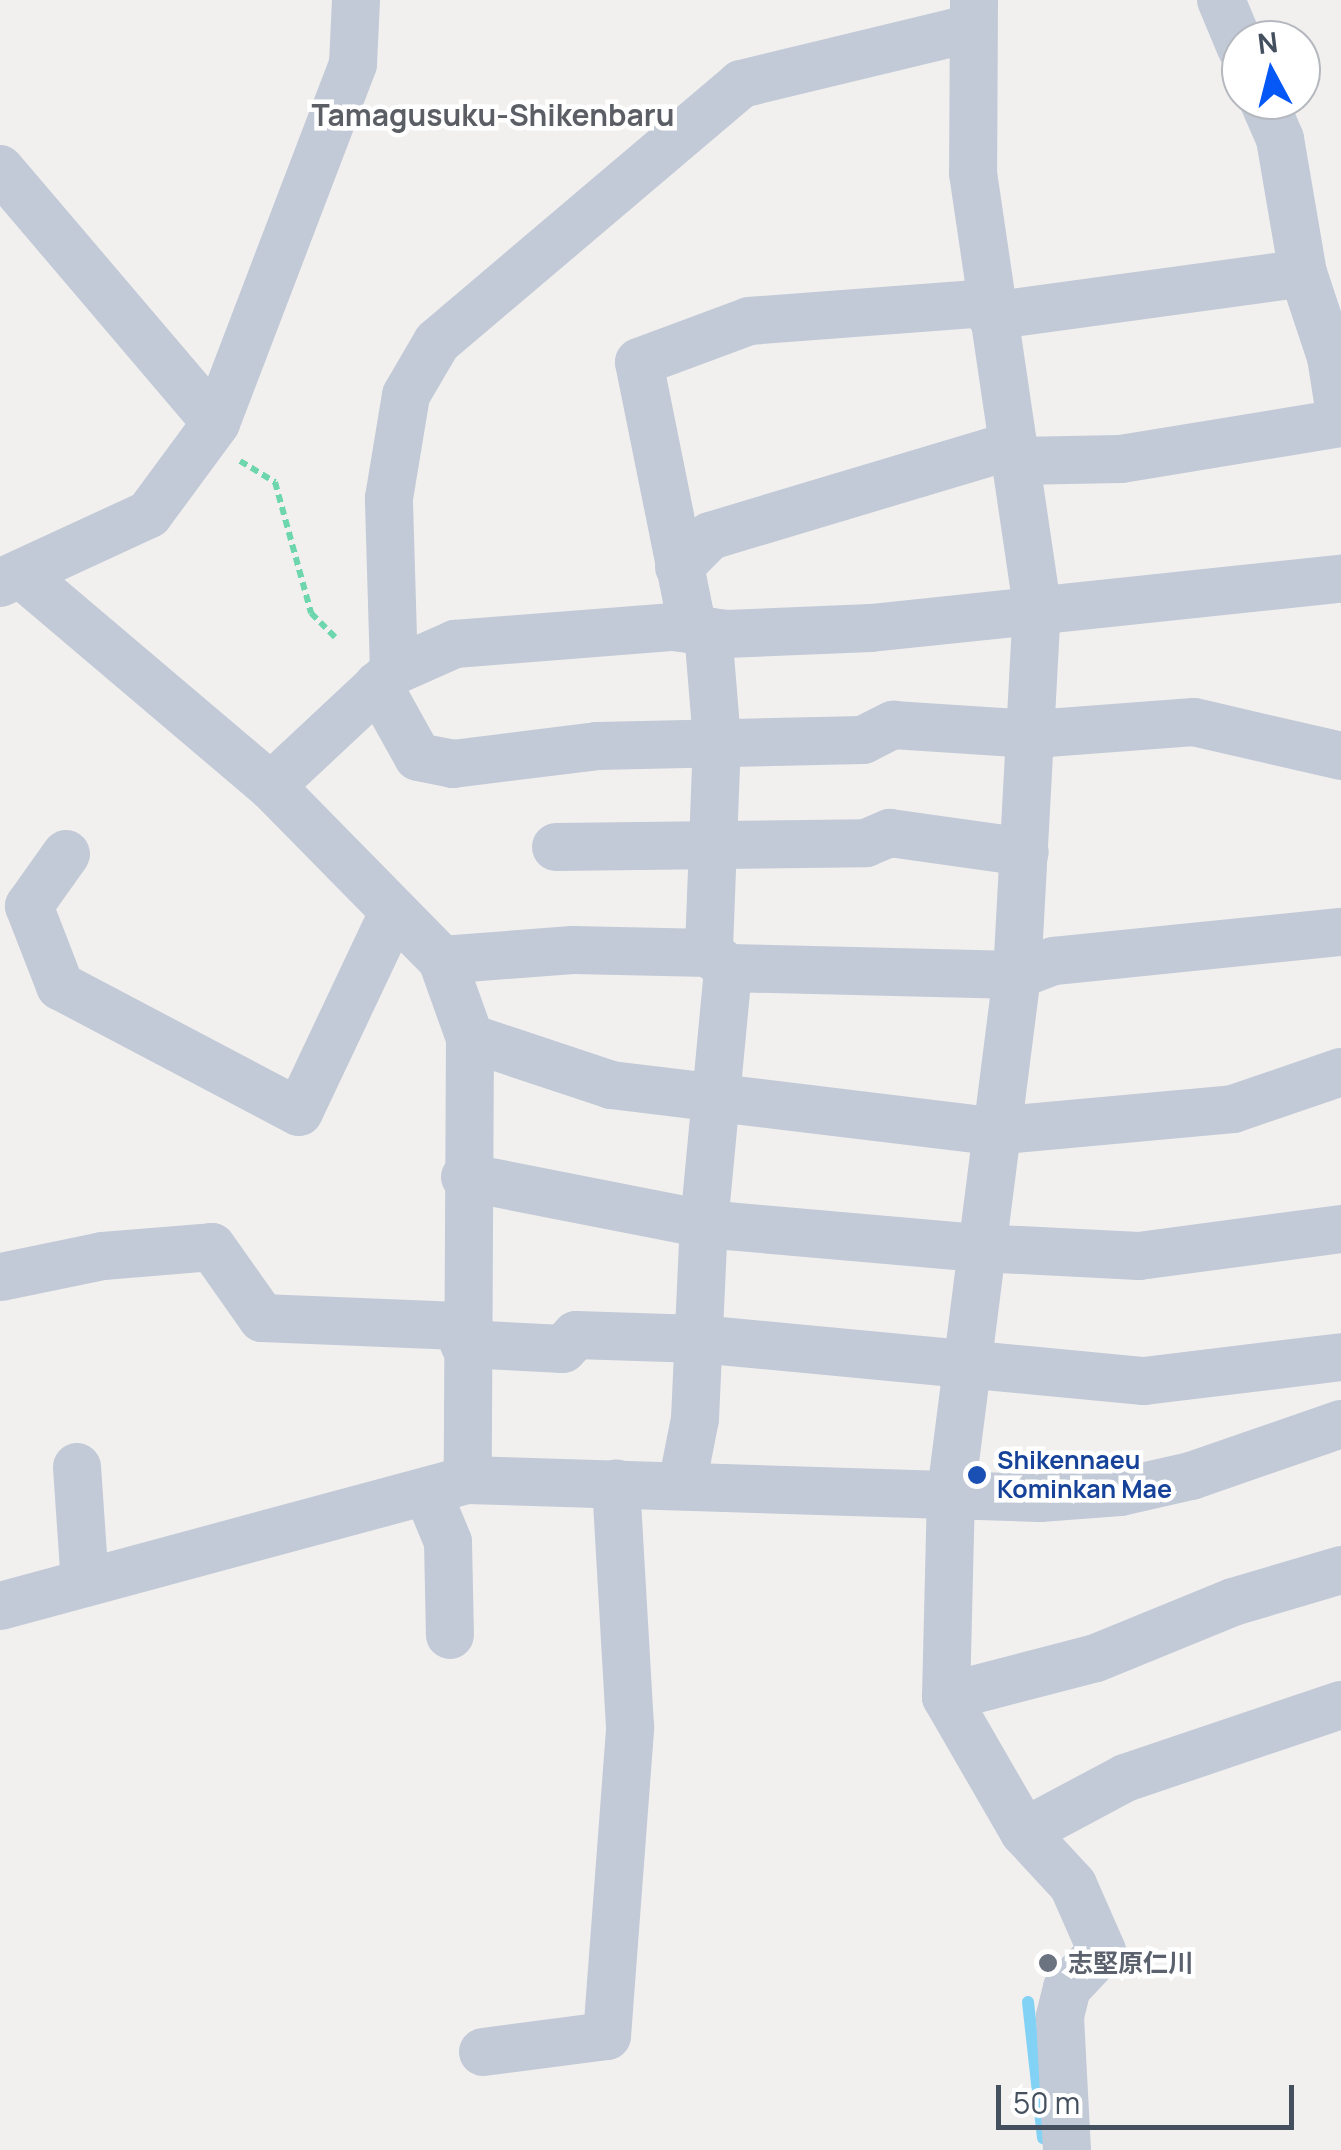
<!DOCTYPE html>
<meta charset="utf-8">
<style>
body{margin:0}
#map{position:relative;width:1341px;height:2150px;overflow:hidden;background:#f2efef;font-family:Manrope,"Noto Sans JP",sans-serif}
div>[style]{position:absolute}
[style*='--x']{left:calc(var(--x)*1px);top:calc(var(--y)*1px);width:calc(var(--w)*1px);rotate:calc(var(--a)*1deg)}
.stream>*{height:12px;margin:-6px;padding:0 6px;transform-origin:6px;border-radius:6px;background:#82d2f6}
.path>*{height:6px;margin-top:-3px;transform-origin:0;background:repeating-linear-gradient(90deg,#6dd6ad 0 8px,transparent 0 13px)}
.minor>*{height:48px;margin:-24px;padding:0 24px;transform-origin:24px;border-radius:24px;background:#c1cad6}
.dots>*{width:28px;height:28px;translate:-50% -50%;box-sizing:border-box;border:5px solid #fff;border-radius:50%}
span{translate:-50% -50%;white-space:nowrap;text-align:center;line-height:1.15;-webkit-text-stroke:9px #fff;paint-order:stroke}
.transit-label{font-size:25px;color:#164399;font-weight:700}
.left{translate:0 -50%;text-align:left}
.worship-label{font-size:25px;color:#5b616d;font-weight:700}
.quarter-label{font-size:30px;color:#5b5f65;font-weight:700}
.north{position:absolute;left:1221px;top:20px;width:100px;height:100px;box-sizing:border-box;background:#fff;border:2px solid #b5b9bf;border-radius:50%;rotate:353deg;font-size:28px;font-weight:700;line-height:40px;text-align:center;color:#45505f}
.north::after{content:'';display:block;margin:auto;width:35px;height:45px;background:#0557f6;clip-path:polygon(50% 0,100% 100%,50% 72%,0 100%)}
.scale{position:absolute;left:996px;top:2085px;width:298px;height:45px;box-sizing:border-box;border:5px solid #45505f;border-top:0;padding-left:12px;font-size:30px;line-height:35px;white-space:nowrap;color:#45505f;-webkit-text-stroke:8px #fff;paint-order:stroke}
</style>
<div id="map">
<div class="stream">
<i style="--x:1028;--y:2002;--w:137;--a:83.7"></i>
</div>
<div class="path">
<i style="--x:240;--y:461;--w:41;--a:31"></i>
<i style="--x:275;--y:482;--w:136;--a:74.6"></i>
<i style="--x:311;--y:613;--w:34;--a:45"></i>
</div>
<div class="minor">
<i style="--x:974;--y:0;--w:173;--a:90.3"></i>
<i style="--x:973;--y:173;--w:438;--a:81.6"></i>
<i style="--x:1037;--y:606;--w:370;--a:93.1"></i>
<i style="--x:1017;--y:975;--w:522;--a:97.26"></i>
<i style="--x:951;--y:1493;--w:204;--a:91.4"></i>
<i style="--x:946;--y:1697;--w:156;--a:60"></i>
<i style="--x:1024;--y:1832;--w:72;--a:47.2"></i>
<i style="--x:1073;--y:1885;--w:72;--a:66.3"></i>
<i style="--x:1102;--y:1951;--w:51;--a:133.4"></i>
<i style="--x:1067;--y:1988;--w:30;--a:104"></i>
<i style="--x:1060;--y:2017;--w:133;--a:87"></i>
<i style="--x:1221;--y:0;--w:52;--a:67.4"></i>
<i style="--x:1263;--y:100;--w:43;--a:66.4"></i>
<i style="--x:1280;--y:139;--w:136;--a:80.3"></i>
<i style="--x:1303;--y:273;--w:89;--a:71.6"></i>
<i style="--x:1331;--y:357;--w:64;--a:81"></i>
<i style="--x:0;--y:169;--w:333;--a:49.6"></i>
<i style="--x:991;--y:316;--w:315;--a:-7.8"></i>
<i style="--x:1017;--y:461;--w:104;--a:-1.1"></i>
<i style="--x:1121;--y:459;--w:223;--a:-9.3"></i>
<i style="--x:679;--y:567;--w:44;--a:-45"></i>
<i style="--x:710;--y:536;--w:317;--a:-16.7"></i>
<i style="--x:22;--y:575;--w:326;--a:40.3"></i>
<i style="--x:271;--y:786;--w:244;--a:45.5"></i>
<i style="--x:442;--y:960;--w:131;--a:-4.4"></i>
<i style="--x:573;--y:950;--w:136;--a:1.3"></i>
<i style="--x:709;--y:953;--w:24;--a:38"></i>
<i style="--x:728;--y:968;--w:289;--a:1.4"></i>
<i style="--x:1017;--y:975;--w:40;--a:-21"></i>
<i style="--x:1054;--y:961;--w:288;--a:-5.8"></i>
<i style="--x:0;--y:583;--w:164;--a:-24.8"></i>
<i style="--x:149;--y:514;--w:113;--a:-53.6"></i>
<i style="--x:216;--y:423;--w:384;--a:-69.1"></i>
<i style="--x:353;--y:64;--w:64;--a:-87.3"></i>
<i style="--x:693;--y:630;--w:273;--a:-101.4"></i>
<i style="--x:639;--y:362;--w:117;--a:-20.4"></i>
<i style="--x:749;--y:321;--w:241;--a:-4.3"></i>
<i style="--x:708;--y:631;--w:109;--a:85.3"></i>
<i style="--x:717;--y:740;--w:213;--a:92.2"></i>
<i style="--x:394;--y:671;--w:173;--a:-91.7"></i>
<i style="--x:389;--y:498;--w:104;--a:-80.6"></i>
<i style="--x:406;--y:395;--w:61;--a:-59.7"></i>
<i style="--x:437;--y:342;--w:399;--a:-40.3"></i>
<i style="--x:741;--y:84;--w:239;--a:-13.6"></i>
<i style="--x:378;--y:685;--w:82;--a:60.9"></i>
<i style="--x:418;--y:757;--w:36;--a:11"></i>
<i style="--x:453;--y:764;--w:145;--a:-7.1"></i>
<i style="--x:597;--y:746;--w:266;--a:-1.3"></i>
<i style="--x:863;--y:740;--w:34;--a:-27"></i>
<i style="--x:893;--y:725;--w:141;--a:3.7"></i>
<i style="--x:1034;--y:734;--w:160;--a:-4.3"></i>
<i style="--x:1194;--y:722;--w:151;--a:13"></i>
<i style="--x:271;--y:786;--w:168;--a:-43.1"></i>
<i style="--x:394;--y:671;--w:67;--a:-23.9"></i>
<i style="--x:455;--y:644;--w:219;--a:-4.5"></i>
<i style="--x:673;--y:627;--w:53;--a:7.5"></i>
<i style="--x:726;--y:634;--w:145;--a:-2.4"></i>
<i style="--x:871;--y:628;--w:473;--a:-6"></i>
<i style="--x:556;--y:847;--w:310;--a:-0.7"></i>
<i style="--x:866;--y:843;--w:26;--a:-23"></i>
<i style="--x:890;--y:833;--w:136;--a:8"></i>
<i style="--x:66;--y:854;--w:64;--a:125.4"></i>
<i style="--x:29;--y:906;--w:86;--a:68.8"></i>
<i style="--x:60;--y:986;--w:270;--a:27.8"></i>
<i style="--x:299;--y:1112;--w:222;--a:-64.7"></i>
<i style="--x:442;--y:960;--w:83;--a:70.3"></i>
<i style="--x:470;--y:1038;--w:442;--a:90.3"></i>
<i style="--x:470;--y:1038;--w:149;--a:18.4"></i>
<i style="--x:611;--y:1085;--w:385;--a:6.9"></i>
<i style="--x:993;--y:1131;--w:241;--a:-5.2"></i>
<i style="--x:1233;--y:1109;--w:114;--a:-18.9"></i>
<i style="--x:465;--y:1177;--w:244;--a:11.1"></i>
<i style="--x:704;--y:1224;--w:277;--a:5"></i>
<i style="--x:980;--y:1248;--w:159;--a:2.9"></i>
<i style="--x:1139;--y:1256;--w:204;--a:-7.6"></i>
<i style="--x:1;--y:1277;--w:104;--a:-11.6"></i>
<i style="--x:103;--y:1256;--w:109;--a:-4.7"></i>
<i style="--x:212;--y:1247;--w:87;--a:54.8"></i>
<i style="--x:262;--y:1318;--w:203;--a:2.3"></i>
<i style="--x:464;--y:1344;--w:99;--a:2.9"></i>
<i style="--x:563;--y:1349;--w:19;--a:-47"></i>
<i style="--x:576;--y:1335;--w:123;--a:1.9"></i>
<i style="--x:699;--y:1339;--w:447;--a:5.4"></i>
<i style="--x:1144;--y:1381;--w:198;--a:-6.9"></i>
<i style="--x:77;--y:1467;--w:116;--a:86.1"></i>
<i style="--x:682;--y:1485;--w:67;--a:-78.9"></i>
<i style="--x:695;--y:1419;--w:195;--a:-87.4"></i>
<i style="--x:704;--y:1224;--w:257;--a:-84.6"></i>
<i style="--x:427;--y:1491;--w:55;--a:67.6"></i>
<i style="--x:448;--y:1542;--w:93;--a:88.8"></i>
<i style="--x:0;--y:1606;--w:485;--a:-15.1"></i>
<i style="--x:468;--y:1480;--w:572;--a:1.8"></i>
<i style="--x:1040;--y:1498;--w:80;--a:-4.3"></i>
<i style="--x:1120;--y:1492;--w:73;--a:-12.7"></i>
<i style="--x:1191;--y:1476;--w:159;--a:-19.1"></i>
<i style="--x:946;--y:1697;--w:155;--a:-14.6"></i>
<i style="--x:1096;--y:1658;--w:148;--a:-22.2"></i>
<i style="--x:1233;--y:1602;--w:113;--a:-16.5"></i>
<i style="--x:1024;--y:1832;--w:115;--a:-28.1"></i>
<i style="--x:1125;--y:1778;--w:228;--a:-18.7"></i>
<i style="--x:483;--y:2052;--w:125;--a:-7.4"></i>
<i style="--x:607;--y:2036;--w:310;--a:-85.7"></i>
<i style="--x:630;--y:1727;--w:244;--a:-93.3"></i>
</div>
<div class="dots">
<i style="left:977px;top:1475px;background:#1a4fb4"></i>
<i style="left:1048px;top:1963px;background:#6b7280"></i>
</div>
<div class="transit-label">
<span class="left" style="left:997px;top:1475px">Shikennaeu<br>Kominkan Mae</span>
</div>
<div class="worship-label">
<span class="left" style="left:1068px;top:1963px">志堅原仁川</span>
</div>
<div class="quarter-label">
<span style="left:493px;top:115px">Tamagusuku-Shikenbaru</span>
</div>
<div class="north">N</div>
<div class="scale">50 m</div>
</div>
